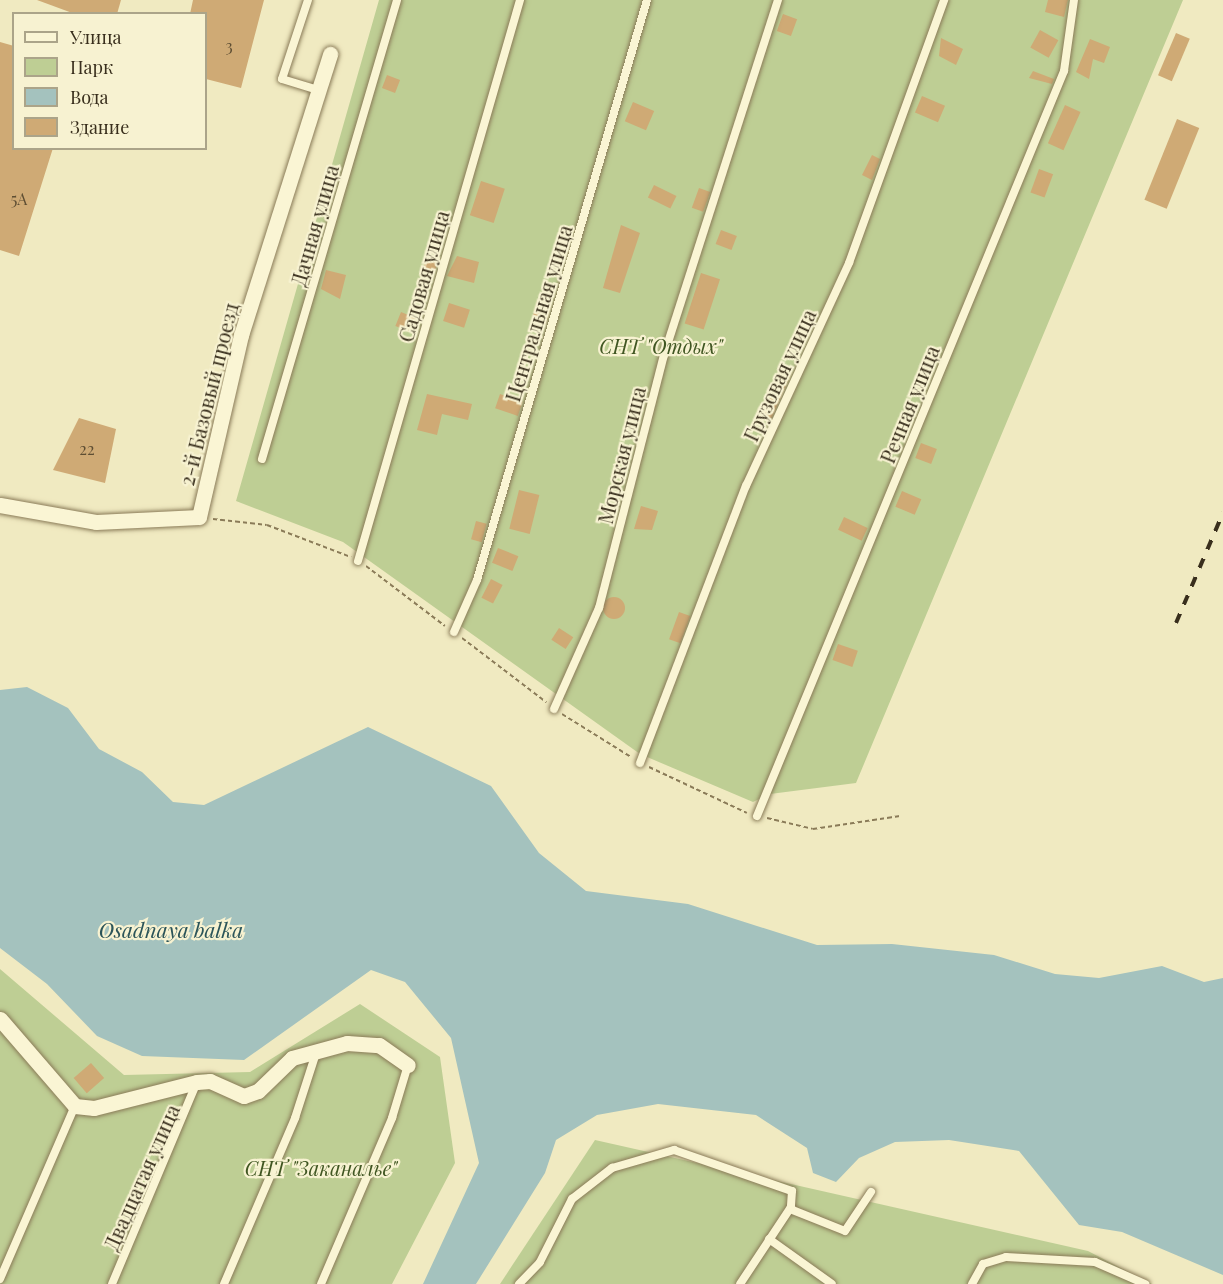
<!DOCTYPE html>
<meta charset="utf-8">
<style>
body{margin:0}
#map{position:relative;width:1223px;height:1284px;overflow:hidden;background:#f0eac1;font-family:"Playfair Display",serif}
div>[style]{position:absolute}
[style*='--x']{left:calc(var(--x)*1px);top:calc(var(--y)*1px);width:calc(var(--w)*1px);rotate:calc(var(--a)*1deg)}
.green>*{inset:0;background:#bece94}
.water>*{inset:0;background:#a4c2be}
.building>*{inset:0;background:#cfaa75;transform-origin:0 0}
.round{border-radius:50%}
.path>*{height:2px;margin-top:-1px;transform-origin:0;background:repeating-linear-gradient(90deg,#8a7b58 0 4.5px,transparent 0 7.5px)}
.roads{filter:drop-shadow(0 0 2px #8a7b58) drop-shadow(0 0 2px #8a7b58)}
.lane>*{height:8px;margin:-4px;padding:0 4px;transform-origin:4px;border-radius:4px;background:#faf5d4}
.street>*{height:15px;margin:-7.5px;padding:0 7.5px;transform-origin:7.5px;border-radius:7.5px;background:#faf5d4}
.rail>*{height:4px;margin-top:-2px;transform-origin:0;background:repeating-linear-gradient(90deg,#392f1d 0 10px,transparent 0 20px)}
span{translate:-50% -50%;white-space:nowrap;text-align:center;line-height:1.15;-webkit-text-stroke:4.5px #f7f2d1;paint-order:stroke}
.number-label{font-size:16px;color:#5e4e33}
.number-label span{-webkit-text-stroke-width:0}
.street-label{font-size:20px;color:#392f1d}
.park-label{font-size:20px;color:#405622;font-style:italic}
.water-label{font-size:21px;color:#2b5459;font-style:italic}
.legend{position:absolute;left:12px;top:12px;width:195px;height:138px;box-sizing:border-box;background:#f7f2d1;border:2px solid #aba489;margin:0;padding:8px 10px;list-style:none;font-size:18px;color:#392f1d}
.legend li{display:flex;align-items:center;gap:12px;height:30px}
.legend b{width:30px;border:2px solid #aba489}
</style>
<div id="map">
<div class="green">
<i style="clip-path:polygon(379px 0,1183px 0,856px 783px,770px 794px,753px 802px,640px 754px,343px 542px,236px 501px)"></i>
<i style="clip-path:polygon(0 969px,124px 1075px,250px 1072px,360px 1004px,440px 1057px,455px 1163px,392px 1284px,0 1284px)"></i>
<i style="clip-path:polygon(595px 1140px,1088px 1251px,1152px 1284px,500px 1284px)"></i>
</div>
<div class="water">
<i style="clip-path:polygon(27px 687px,68px 708px,99px 749px,142px 772px,173px 802px,204px 805px,368px 727px,491px 786px,539px 853px,586px 891px,688px 904px,817px 945px,892px 944px,994px 955px,1055px 974px,1099px 978px,1162px 966px,1204px 982px,1223px 978px,1223px 1275px,1122px 1232px,1079px 1225px,1019px 1151px,949px 1140px,895px 1142px,859px 1158px,836px 1182px,813px 1173px,807px 1148px,756px 1115px,658px 1104px,597px 1115px,556px 1140px,545px 1173px,476px 1284px,423px 1284px,479px 1163px,451px 1038px,405px 982px,371px 970px,244px 1060px,142px 1056px,97px 1036px,47px 984px,0 948px,0 690px)"></i>
</div>
<div class="building">
<i style="clip-path:polygon(37px 0,121px 0,117px 14px,75px 14px)"></i>
<i style="clip-path:polygon(193px 0,264px 0,241px 88px,206px 79px,206px 14px,190px 14px)"></i>
<i style="clip-path:polygon(1048px 0,1068px 0,1064px 17px,1045px 12px)"></i>
<i style="left:783px;top:14px;width:15px;height:18px;rotate:20deg"></i>
<i style="left:1040px;top:30px;width:21px;height:20px;rotate:29deg"></i>
<i style="left:1176px;top:33px;width:15px;height:46px;rotate:23deg"></i>
<i style="clip-path:polygon(941px 38px,963px 49px,956px 65px,939px 56px)"></i>
<i style="clip-path:polygon(1090px 39px,1110px 47px,1104px 63px,1093px 59px,1089px 79px,1076px 72px)"></i>
<i style="clip-path:polygon(0 42px,14px 46px,14px 148px,53px 148px,19px 256px,0 250px)"></i>
<i style="clip-path:polygon(1033px 71px,1054px 79px,1052px 84px,1029px 78px)"></i>
<i style="left:387px;top:75px;width:14px;height:14px;rotate:21deg"></i>
<i style="left:922px;top:96px;width:25px;height:18px;rotate:23deg"></i>
<i style="left:633px;top:102px;width:23px;height:21px;rotate:23deg"></i>
<i style="left:1065px;top:105px;width:17px;height:42px;rotate:24deg"></i>
<i style="left:1177px;top:119px;width:24px;height:87px;rotate:22deg"></i>
<i style="clip-path:polygon(872px 155px,880px 159px,872px 180px,862px 175px)"></i>
<i style="left:1039px;top:169px;width:15px;height:25px;rotate:20deg"></i>
<i style="left:481px;top:181px;width:25px;height:36px;rotate:18deg"></i>
<i style="left:654px;top:185px;width:25px;height:14px;rotate:26deg"></i>
<i style="left:699px;top:188px;width:12px;height:21px;rotate:20deg"></i>
<i style="clip-path:polygon(621px 225px,640px 233px,620px 293px,603px 288px)"></i>
<i style="left:721px;top:230px;width:17px;height:15px;rotate:21deg"></i>
<i style="clip-path:polygon(428px 254px,438px 262px,432px 280px,420px 276px)"></i>
<i style="clip-path:polygon(457px 256px,479px 262px,474px 283px,447px 276px)"></i>
<i style="clip-path:polygon(326px 270px,346px 275px,340px 299px,321px 289px)"></i>
<i style="left:701px;top:273px;width:20px;height:53px;rotate:18deg"></i>
<i style="left:537px;top:301px;width:15px;height:20px;rotate:16deg"></i>
<i style="left:449px;top:303px;width:22px;height:19px;rotate:18deg"></i>
<i style="left:401px;top:312px;width:18px;height:15px;rotate:22deg"></i>
<i style="left:783px;top:368px;width:10px;height:51px;rotate:24deg"></i>
<i style="clip-path:polygon(427px 394px,472px 404px,468px 420px,442px 414px,437px 435px,417px 430px)"></i>
<i style="left:500px;top:394px;width:24px;height:15px;rotate:19deg"></i>
<i style="clip-path:polygon(79px 418px,116px 429px,105px 483px,53px 470px)"></i>
<i style="left:921px;top:443px;width:17px;height:16px;rotate:21deg"></i>
<i style="left:519px;top:490px;width:21px;height:40px;rotate:14deg"></i>
<i style="left:902px;top:491px;width:21px;height:17px;rotate:23deg"></i>
<i style="clip-path:polygon(641px 506px,658px 511px,652px 530px,634px 529px)"></i>
<i style="left:844px;top:517px;width:26px;height:14px;rotate:25deg"></i>
<i style="left:476px;top:521px;width:11px;height:19px;rotate:15deg"></i>
<i style="left:498px;top:548px;width:22px;height:16px;rotate:22deg"></i>
<i style="left:491px;top:579px;width:13px;height:21px;rotate:27deg"></i>
<i class="round" style="left:603px;top:597px;width:22px;height:22px"></i>
<i style="left:679px;top:612px;width:12px;height:29px;rotate:20deg"></i>
<i style="left:559px;top:628px;width:17px;height:14px;rotate:33deg"></i>
<i style="left:838px;top:644px;width:21px;height:17px;rotate:19deg"></i>
<i style="left:91px;top:1063px;width:20px;height:23px;rotate:49deg"></i>
</div>
<div class="path">
<i style="--x:213;--y:519;--w:54;--a:6.3"></i>
<i style="--x:267;--y:525;--w:90;--a:20.9"></i>
<i style="--x:366;--y:566;--w:99;--a:37.2"></i>
<i style="--x:462;--y:638;--w:106;--a:37.3"></i>
<i style="--x:562;--y:714;--w:81;--a:31.9"></i>
<i style="--x:649;--y:767;--w:108;--a:25.1"></i>
<i style="--x:767;--y:818;--w:47;--a:13.4"></i>
<i style="--x:813;--y:829;--w:88;--a:-8.5"></i>
</div>
<div class="roads">
<div class="lane">
<i style="--x:308;--y:0;--w:83;--a:108.2"></i>
<i style="--x:282;--y:79;--w:39;--a:17"></i>
<i style="--x:262;--y:459;--w:478;--a:-73.6"></i>
<i style="--x:358;--y:561;--w:584;--a:-73.89"></i>
<i style="--x:454;--y:632;--w:57;--a:-66.1"></i>
<i style="--x:477;--y:580;--w:604;--a:-73.66"></i>
<i style="--x:554;--y:709;--w:111;--a:-66"></i>
<i style="--x:599;--y:608;--w:261;--a:-75.6"></i>
<i style="--x:664;--y:355;--w:373;--a:-72.2"></i>
<i style="--x:640;--y:763;--w:297;--a:-69.1"></i>
<i style="--x:746;--y:486;--w:246;--a:-65.2"></i>
<i style="--x:849;--y:263;--w:280;--a:-70.1"></i>
<i style="--x:757;--y:816;--w:806;--a:-67.6"></i>
<i style="--x:1064;--y:71;--w:72;--a:-82"></i>
<i style="--x:790;--y:1209;--w:59;--a:21.8"></i>
<i style="--x:845;--y:1231;--w:47;--a:-56.3"></i>
<i style="--x:769;--y:1239;--w:77;--a:35.5"></i>
<i style="--x:0;--y:1279;--w:189;--a:-66.6"></i>
<i style="--x:112;--y:1284;--w:219;--a:-67.2"></i>
<i style="--x:224;--y:1284;--w:181;--a:-66.8"></i>
<i style="--x:295;--y:1118;--w:71;--a:-72.1"></i>
<i style="--x:321;--y:1284;--w:181;--a:-66.8"></i>
<i style="--x:392;--y:1118;--w:55;--a:-73.2"></i>
<i style="--x:519;--y:1284;--w:30;--a:-46"></i>
<i style="--x:540;--y:1262;--w:71;--a:-63.1"></i>
<i style="--x:572;--y:1199;--w:51;--a:-37.8"></i>
<i style="--x:612;--y:1168;--w:65;--a:-16.2"></i>
<i style="--x:674;--y:1150;--w:125;--a:19.2"></i>
<i style="--x:792;--y:1191;--w:16;--a:94"></i>
<i style="--x:791;--y:1207;--w:92;--a:123.5"></i>
<i style="--x:972;--y:1284;--w:23;--a:-61"></i>
<i style="--x:983;--y:1264;--w:24;--a:-17"></i>
<i style="--x:1006;--y:1257;--w:89;--a:3.2"></i>
<i style="--x:1095;--y:1262;--w:55;--a:23.7"></i>
</div>
<div class="street">
<i style="--x:0;--y:505;--w:97;--a:10"></i>
<i style="--x:96;--y:522;--w:103;--a:-2.8"></i>
<i style="--x:199;--y:517;--w:187;--a:-77"></i>
<i style="--x:241;--y:335;--w:295;--a:-72.4"></i>
<i style="--x:0;--y:1019;--w:115;--a:49.2"></i>
<i style="--x:75;--y:1106;--w:19;--a:6"></i>
<i style="--x:94;--y:1108;--w:106;--a:-14.2"></i>
<i style="--x:197;--y:1082;--w:13;--a:-4"></i>
<i style="--x:210;--y:1081;--w:37;--a:24"></i>
<i style="--x:244;--y:1096;--w:15;--a:-20"></i>
<i style="--x:258;--y:1091;--w:47;--a:-44.1"></i>
<i style="--x:292;--y:1058;--w:57;--a:-15.3"></i>
<i style="--x:347;--y:1043;--w:32;--a:4"></i>
<i style="--x:379;--y:1045;--w:35;--a:35"></i>
</div>
</div>
<div class="rail">
<i style="--x:1176;--y:623;--w:120;--a:-66.9"></i>
</div>
<div class="number-label">
<span style="left:229px;top:46px">3</span>
<span style="left:19px;top:199px">5А</span>
<span style="left:87px;top:449px">22</span>
</div>
<div class="street-label">
<span style="left:314px;top:225px;rotate:-74deg">Дачная улица</span>
<span style="left:423px;top:276px;rotate:-74deg">Садовая улица</span>
<span style="left:538px;top:313px;rotate:-73deg">Центральная улица</span>
<span style="left:779px;top:375px;rotate:-65deg">Грузовая улица</span>
<span style="left:208px;top:394px;rotate:-76deg">2-й Базовый проезд</span>
<span style="left:909px;top:404px;rotate:-68deg">Речная улица</span>
<span style="left:621px;top:455px;rotate:-76deg">Морская улица</span>
<span style="left:141px;top:1177px;rotate:-66deg">Двадцатая улица</span>
</div>
<div class="park-label">
<span style="left:661px;top:345px">СНТ "Отдых"</span>
<span style="left:321px;top:1167px">СНТ "Заканалье"</span>
</div>
<div class="water-label">
<span style="left:171px;top:929px">Osadnaya balka</span>
</div>
<ul class="legend">
<li><b style="height:8px;background:#faf5d4"></b>Улица</li>
<li><b style="height:16px;background:#bece94"></b>Парк</li>
<li><b style="height:16px;background:#a4c2be"></b>Вода</li>
<li><b style="height:16px;background:#cfaa75"></b>Здание</li>
</ul>
</div>
